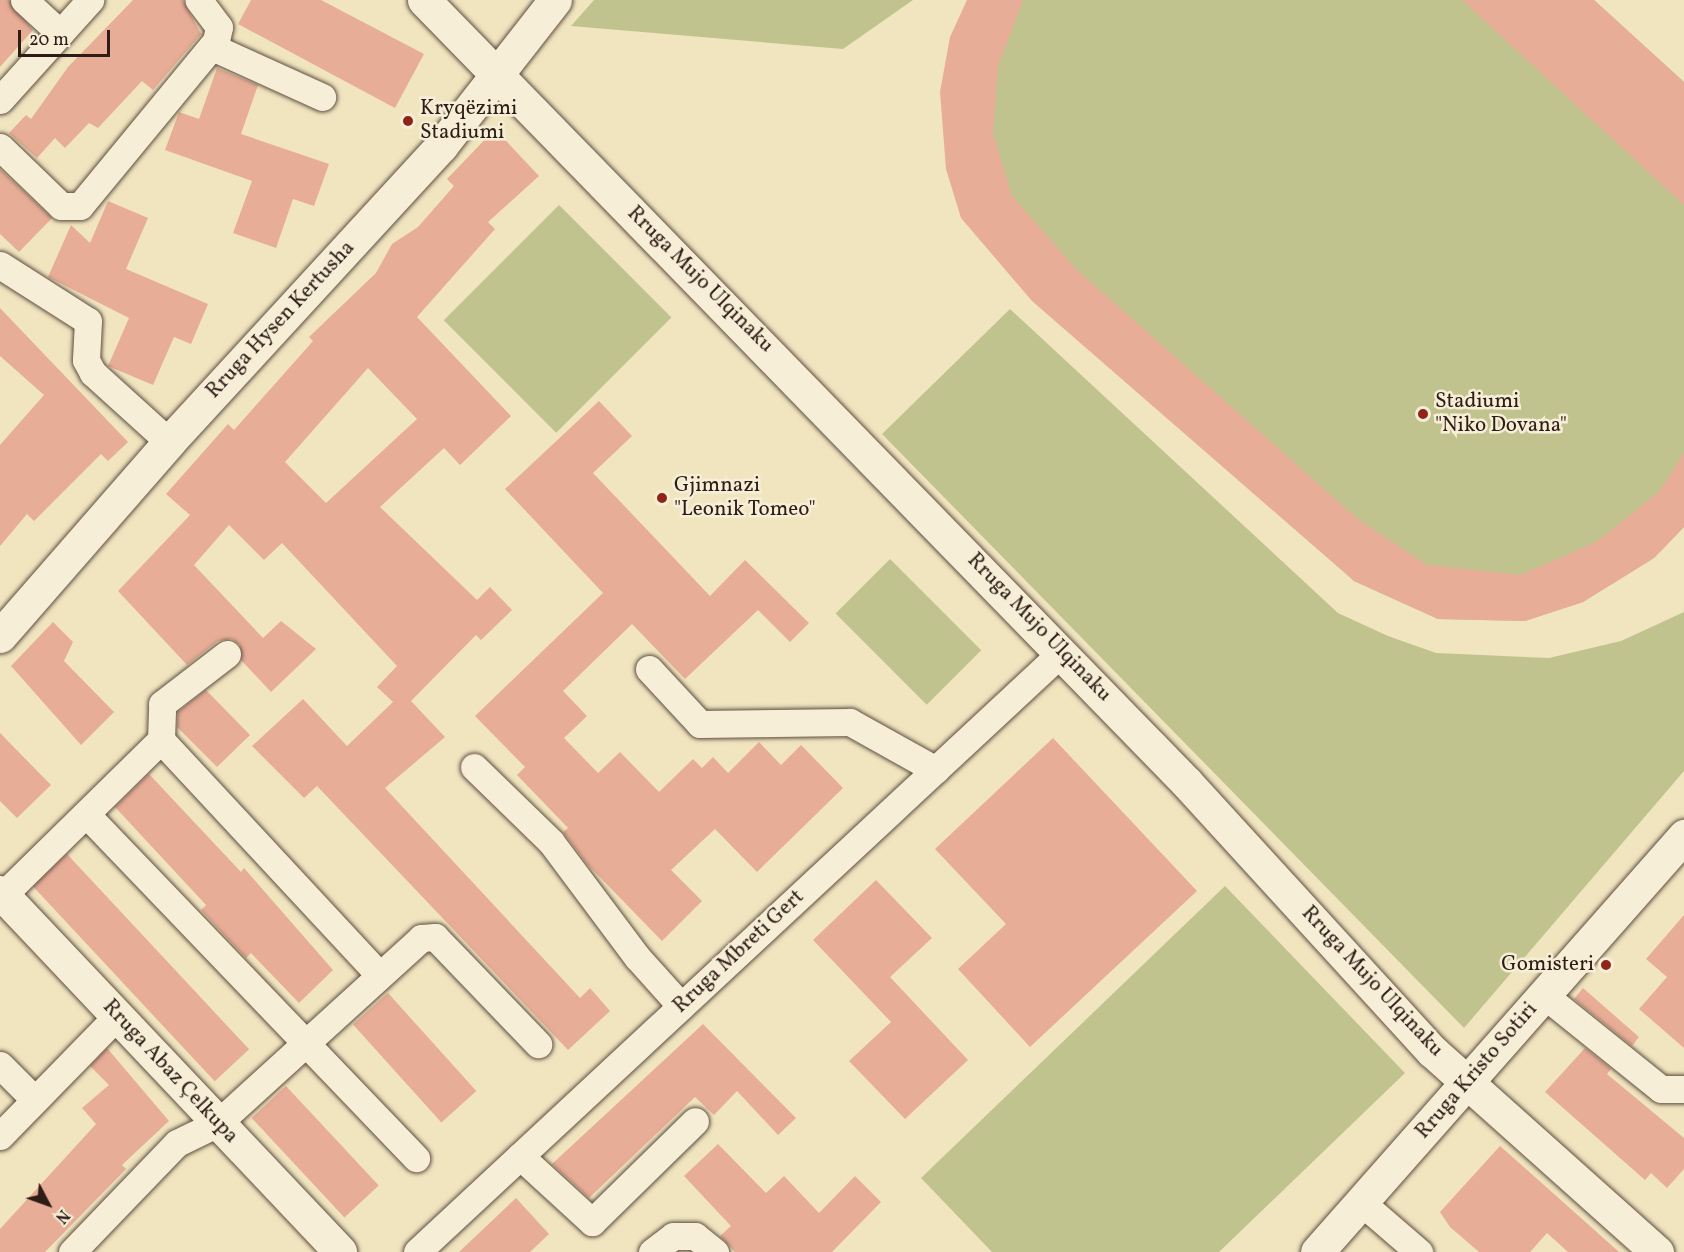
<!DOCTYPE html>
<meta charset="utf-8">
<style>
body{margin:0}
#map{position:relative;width:1684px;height:1252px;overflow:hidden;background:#f1e5c0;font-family:Vollkorn,serif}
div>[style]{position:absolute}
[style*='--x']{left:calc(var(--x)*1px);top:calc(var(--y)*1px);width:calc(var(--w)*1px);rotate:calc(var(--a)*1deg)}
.green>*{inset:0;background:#c0c38e;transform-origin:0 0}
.building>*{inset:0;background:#e8ad96;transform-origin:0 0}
.roads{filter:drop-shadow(0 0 2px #5f4e40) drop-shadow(0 0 2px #5f4e40)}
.street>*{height:27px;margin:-13.5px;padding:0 13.5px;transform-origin:13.5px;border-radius:13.5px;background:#f6eed6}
.secondary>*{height:33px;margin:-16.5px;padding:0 16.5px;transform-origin:16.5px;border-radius:16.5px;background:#f6eed6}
.dots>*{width:16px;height:16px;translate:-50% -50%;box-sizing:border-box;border:3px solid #f6eed6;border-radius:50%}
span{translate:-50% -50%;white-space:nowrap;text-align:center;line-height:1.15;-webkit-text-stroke:5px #f6eed6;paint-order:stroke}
.poi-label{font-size:21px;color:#2e1c16}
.left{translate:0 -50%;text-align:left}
.right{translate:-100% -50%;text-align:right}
.street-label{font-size:21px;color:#2e1c16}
.north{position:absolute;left:18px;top:1174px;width:60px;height:60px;-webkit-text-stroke:4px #f6eed6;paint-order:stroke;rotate:131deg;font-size:16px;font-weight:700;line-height:24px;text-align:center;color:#2e1c16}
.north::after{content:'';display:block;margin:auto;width:21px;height:27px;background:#2e1c16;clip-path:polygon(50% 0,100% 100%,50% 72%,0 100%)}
.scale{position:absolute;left:18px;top:30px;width:92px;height:27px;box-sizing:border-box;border:3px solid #2e1c16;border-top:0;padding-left:8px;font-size:18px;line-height:21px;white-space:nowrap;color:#2e1c16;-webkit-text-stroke:4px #f6eed6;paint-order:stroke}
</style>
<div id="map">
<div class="green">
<i style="clip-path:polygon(594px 0,913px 0,843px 49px,571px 26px)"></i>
<i style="clip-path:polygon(967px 0,1594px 0,1684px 82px,1684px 527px,1654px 558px,1583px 602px,1525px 621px,1438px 619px,1354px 581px,946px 169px)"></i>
<i style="left:559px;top:205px;width:159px;height:163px;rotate:45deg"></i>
<i style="clip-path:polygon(1010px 309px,1338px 613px,1388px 636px,1436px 653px,1549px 658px,1621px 641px,1684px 612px,1684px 771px,1464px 1028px,882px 434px)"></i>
<i style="left:890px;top:559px;width:129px;height:77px;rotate:45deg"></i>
<i style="clip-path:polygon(1225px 886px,1405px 1073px,1219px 1252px,992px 1252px,921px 1178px)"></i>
</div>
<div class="building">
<i style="clip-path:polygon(0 0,9px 0,33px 30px,0 67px)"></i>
<i style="clip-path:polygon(133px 0,183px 0,201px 34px,153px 90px,142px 81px,98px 128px,89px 123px,65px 148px,55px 138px,37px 158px,9px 133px,26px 115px,31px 119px,68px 67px)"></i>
<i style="clip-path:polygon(251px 0,321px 0,424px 54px,395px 108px,238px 24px)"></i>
<i style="clip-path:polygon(967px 0,1023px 0,998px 66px,993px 134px,1012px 196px,1076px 269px,1359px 520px,1427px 565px,1520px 575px,1596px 542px,1660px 491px,1684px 452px,1684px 527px,1654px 558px,1583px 602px,1525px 621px,1438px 619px,1354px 581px,1032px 301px,961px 218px,946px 169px,940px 92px,950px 37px)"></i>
<i style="clip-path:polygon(1462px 0,1594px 0,1684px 82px,1684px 205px)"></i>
<i style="clip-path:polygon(217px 68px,258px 85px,241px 134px,329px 164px,314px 206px,293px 199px,276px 248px,233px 233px,252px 181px,165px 150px,179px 112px,199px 119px)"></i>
<i style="clip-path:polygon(evenodd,495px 129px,539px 176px,488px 222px,495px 229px,417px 317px,511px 416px,460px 465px,444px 448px,380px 507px,477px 600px,490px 587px,512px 610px,481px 640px,476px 635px,411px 701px,445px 737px,385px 788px,580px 998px,590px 988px,610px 1011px,568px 1050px,317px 786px,304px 798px,252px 746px,303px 699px,347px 746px,393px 702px,377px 687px,397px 666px,282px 543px,264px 560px,229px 525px,194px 565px,263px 638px,281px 621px,316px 649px,271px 692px,241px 660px,240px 645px,232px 639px,218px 641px,187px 665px,118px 591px,190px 515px,166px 494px,228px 424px,234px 430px,313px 341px,309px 337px,376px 273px,392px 244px,418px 227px,454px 186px,447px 179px,495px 129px,368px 368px,417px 419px,326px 503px,285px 462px,368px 368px)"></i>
<i style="clip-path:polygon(0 169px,52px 218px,19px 252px,0 234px)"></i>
<i style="clip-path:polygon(108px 201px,148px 218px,126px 269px,208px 304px,191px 344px,174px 337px,153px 385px,108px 366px,129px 318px,48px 277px,71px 225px,90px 243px)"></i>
<i style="clip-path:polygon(0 308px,128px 442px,108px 461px,101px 454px,34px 521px,27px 514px,0 546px,0 445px,44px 395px,0 356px)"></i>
<i style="clip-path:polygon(599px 401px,632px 436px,593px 473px,710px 596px,745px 560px,809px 623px,790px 642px,758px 610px,685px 679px,632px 624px,563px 691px,587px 716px,564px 738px,598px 773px,620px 752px,659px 792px,693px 759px,702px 768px,713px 757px,728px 773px,759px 742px,781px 765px,801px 745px,843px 788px,757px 872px,715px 829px,671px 870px,702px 901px,662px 941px,588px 865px,563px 832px,568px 828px,517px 775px,525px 767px,475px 716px,603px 593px,505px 489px)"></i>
<i style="clip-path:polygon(53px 622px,73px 642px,64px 661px,114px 712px,81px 745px,11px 666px)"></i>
<i style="clip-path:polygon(206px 690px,250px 735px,217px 767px,177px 727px,178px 712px)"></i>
<i style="clip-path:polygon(0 733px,51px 785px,17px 818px,0 801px)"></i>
<i style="clip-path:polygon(1053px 738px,1197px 891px,1030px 1047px,958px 969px,1006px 924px,935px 849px)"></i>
<i style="clip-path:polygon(149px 774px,241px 872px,244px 868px,333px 970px,299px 1003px,251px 953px,246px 958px,226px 937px,201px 910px,206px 905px,115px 807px)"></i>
<i style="left:67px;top:854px;width:267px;height:47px;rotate:47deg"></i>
<i style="clip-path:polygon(876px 880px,932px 938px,890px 977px,968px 1060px,905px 1119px,849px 1061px,891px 1022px,813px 940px)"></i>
<i style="clip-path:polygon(1684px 915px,1684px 1048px,1639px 1009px,1667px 977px,1646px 959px)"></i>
<i style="clip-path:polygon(1583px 988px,1639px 1037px,1632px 1046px,1574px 999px)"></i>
<i style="left:388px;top:993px;width:132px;height:47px;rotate:48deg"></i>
<i style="clip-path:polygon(703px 1024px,796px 1118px,778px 1135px,737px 1091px,714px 1115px,695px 1097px,589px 1198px,552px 1164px)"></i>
<i style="clip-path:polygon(107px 1048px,169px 1121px,122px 1165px,126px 1169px,45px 1252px,0 1252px,0 1229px,96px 1124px,82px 1108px,109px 1085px,90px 1066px)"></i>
<i style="clip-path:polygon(1585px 1048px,1611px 1069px,1607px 1074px,1684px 1138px,1684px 1169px,1667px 1188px,1651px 1173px,1645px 1180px,1545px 1092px)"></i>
<i style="left:286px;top:1086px;width:136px;height:47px;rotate:47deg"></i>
<i style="clip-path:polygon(718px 1144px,766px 1193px,784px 1176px,819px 1213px,855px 1176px,881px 1202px,832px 1252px,735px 1252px,720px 1236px,731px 1226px,684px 1176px)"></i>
<i style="clip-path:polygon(1500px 1146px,1581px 1218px,1619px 1252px,1568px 1252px,1547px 1233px,1530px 1252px,1479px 1252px,1450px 1227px,1440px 1212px)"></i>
<i style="clip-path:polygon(516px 1198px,549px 1234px,530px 1252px,459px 1252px)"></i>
</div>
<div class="roads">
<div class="street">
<i style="--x:24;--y:0;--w:49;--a:42.5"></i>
<i style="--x:212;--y:47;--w:121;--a:24.4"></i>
<i style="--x:0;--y:100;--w:135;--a:-48"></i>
<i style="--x:0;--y:147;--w:85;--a:44"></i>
<i style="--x:61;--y:206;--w:19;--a:0"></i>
<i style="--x:80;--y:206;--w:214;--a:-50.5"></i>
<i style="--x:216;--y:41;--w:14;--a:-78"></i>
<i style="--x:219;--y:27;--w:34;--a:-127"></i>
<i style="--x:0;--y:265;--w:104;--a:32.5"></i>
<i style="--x:88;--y:321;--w:39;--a:93"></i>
<i style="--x:86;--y:360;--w:15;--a:62"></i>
<i style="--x:93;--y:373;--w:103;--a:42.2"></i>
<i style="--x:649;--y:669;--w:75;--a:47.2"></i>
<i style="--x:700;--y:724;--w:150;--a:-0.8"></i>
<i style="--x:850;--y:722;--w:98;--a:29.2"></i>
<i style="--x:161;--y:740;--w:321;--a:47.1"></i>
<i style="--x:474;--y:767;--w:107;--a:44.2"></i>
<i style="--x:551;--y:842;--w:144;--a:53.2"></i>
<i style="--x:637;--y:957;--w:66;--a:48.1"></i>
<i style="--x:86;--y:814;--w:477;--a:46.2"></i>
<i style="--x:3;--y:895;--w:221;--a:-44.5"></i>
<i style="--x:161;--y:740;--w:36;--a:-88"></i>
<i style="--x:162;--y:704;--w:82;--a:-37.6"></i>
<i style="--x:1544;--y:995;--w:150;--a:38.8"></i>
<i style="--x:1661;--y:1089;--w:23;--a:0"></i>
<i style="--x:0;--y:1065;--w:48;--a:45"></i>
<i style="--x:0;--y:1136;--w:168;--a:-45.7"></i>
<i style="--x:520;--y:1156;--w:98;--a:42.5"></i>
<i style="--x:592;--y:1222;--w:144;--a:-44.4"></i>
<i style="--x:1361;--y:1202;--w:77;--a:40.8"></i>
<i style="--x:72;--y:1252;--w:151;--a:-46.1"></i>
<i style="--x:177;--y:1143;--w:46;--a:-26"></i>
<i style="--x:218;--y:1123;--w:275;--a:-42.3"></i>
<i style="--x:421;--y:938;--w:14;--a:-4"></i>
<i style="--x:435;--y:937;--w:149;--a:46.1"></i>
<i style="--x:417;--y:1252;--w:880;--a:-42.93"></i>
<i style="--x:652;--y:1252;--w:26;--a:-37"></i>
<i style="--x:673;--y:1236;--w:22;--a:0"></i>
<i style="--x:695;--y:1236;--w:26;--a:39"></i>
</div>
<div class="secondary">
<i style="--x:424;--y:0;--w:1093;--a:45.74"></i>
<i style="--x:1187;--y:783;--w:363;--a:47.6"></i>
<i style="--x:1432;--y:1051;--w:302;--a:41.8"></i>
<i style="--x:0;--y:636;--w:257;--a:-48.9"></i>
<i style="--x:169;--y:442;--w:402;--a:-47.4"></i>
<i style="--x:441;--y:146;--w:185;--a:-52"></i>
<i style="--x:0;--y:892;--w:495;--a:46.6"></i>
<i style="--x:1317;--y:1252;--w:555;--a:-48.58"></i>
</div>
</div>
<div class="dots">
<i style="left:408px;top:121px;background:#8f2418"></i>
<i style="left:1423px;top:414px;background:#8f2418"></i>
<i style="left:662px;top:498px;background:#8f2418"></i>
<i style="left:1606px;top:965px;background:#8f2418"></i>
</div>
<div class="poi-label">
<span class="left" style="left:420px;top:121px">Kryqëzimi<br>Stadiumi</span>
<span class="left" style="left:1435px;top:414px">Stadiumi<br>"Niko Dovana"</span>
<span class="left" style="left:674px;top:498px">Gjimnazi<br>"Leonik Tomeo"</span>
<span class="right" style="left:1594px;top:965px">Gomisteri</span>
</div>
<div class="street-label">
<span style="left:700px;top:280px;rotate:45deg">Rruga Mujo Ulqinaku</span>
<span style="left:281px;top:320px;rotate:-47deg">Rruga Hysen Kertusha</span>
<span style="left:1039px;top:628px;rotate:46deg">Rruga Mujo Ulqinaku</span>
<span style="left:739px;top:952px;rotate:-43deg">Rruga Mbreti Gert</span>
<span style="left:1372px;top:982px;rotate:47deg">Rruga Mujo Ulqinaku</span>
<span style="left:1477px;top:1071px;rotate:-49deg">Rruga Kristo Sotiri</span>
<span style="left:170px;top:1072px;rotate:47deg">Rruga Abaz Çelkupa</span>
</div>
<div class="north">N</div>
<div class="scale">20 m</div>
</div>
